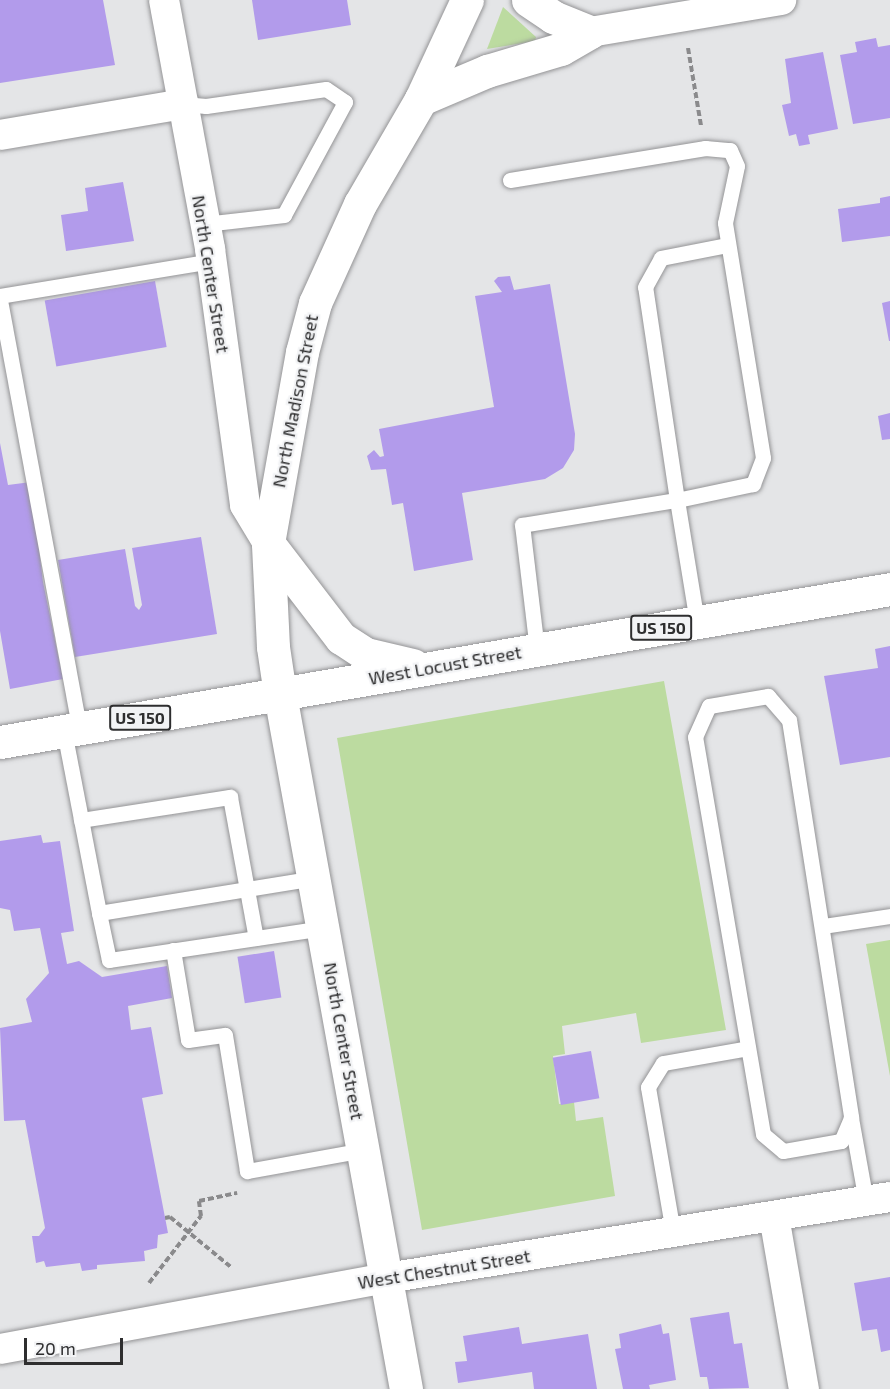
<!DOCTYPE html>
<style>
body{margin:0}
#map{position:relative;width:890px;height:1389px;overflow:hidden;background:#e4e5e7;font-family:"Exo 2",sans-serif}
div>[style]{position:absolute}
[style*='--x']{left:calc(var(--x)*1px);top:calc(var(--y)*1px);width:calc(var(--w)*1px);rotate:calc(var(--a)*1deg)}
.green>*{inset:0;background:#bcdba0}
.building>*{inset:0;background:#b29beb;transform-origin:0 0}
.path>*{height:4px;margin-top:-2px;transform-origin:0;background:repeating-linear-gradient(90deg,#8a8a8c 0 6px,transparent 0 9px)}
.roads{filter:drop-shadow(0 0 2px #949496) drop-shadow(0 0 2px #949496)}
.lane>*{height:15px;margin:-7.5px;padding:0 7.5px;transform-origin:7.5px;border-radius:7.5px;background:#fff}
.street>*{height:30px;margin:-15px;padding:0 15px;transform-origin:15px;border-radius:15px;background:#fff}
.primary>*{height:33px;margin:-16.5px;padding:0 16.5px;transform-origin:16.5px;border-radius:16.5px;background:#fff}
span{translate:-50% -50%;white-space:nowrap;text-align:center;line-height:1.15;-webkit-text-stroke:4.5px #f2f3f5;paint-order:stroke}
.shield-label span{padding:2px 4px;background:#f2f3f5;border:2px solid;border-radius:4px;-webkit-text-stroke-width:0}
.shield-label{font-size:16px;color:#2e2e2f;font-weight:700}
.street-label{font-size:18px;color:#2e2e2f}
.scale{position:absolute;left:24px;top:1338px;width:99px;height:27px;box-sizing:border-box;border:3px solid #2e2e2f;border-top:0;padding-left:8px;font-size:18px;line-height:21px;white-space:nowrap;color:#2e2e2f;-webkit-text-stroke:4px #f2f3f5;paint-order:stroke}
</style>
<div id="map">
<div class="green">
<i style="clip-path:polygon(503px 7px,536px 37px,535px 41px,487px 49px)"></i>
<i style="clip-path:polygon(664px 681px,726px 1030px,641px 1043px,636px 1013px,562px 1026px,565px 1054px,553px 1056px,559px 1104px,574px 1102px,576px 1121px,603px 1117px,615px 1196px,422px 1230px,337px 738px)"></i>
<i style="clip-path:polygon(890px 940px,890px 1076px,866px 944px)"></i>
</div>
<div class="building">
<i style="clip-path:polygon(0 0,103px 0,115px 65px,0 83px)"></i>
<i style="clip-path:polygon(252px 0,347px 0,351px 25px,258px 40px)"></i>
<i style="clip-path:polygon(876px 38px,878px 47px,890px 45px,890px 118px,853px 124px,840px 55px,857px 52px,855px 42px)"></i>
<i style="clip-path:polygon(823px 52px,838px 129px,808px 135px,810px 144px,799px 146px,796px 134px,789px 136px,782px 105px,791px 103px,785px 59px)"></i>
<i style="clip-path:polygon(123px 182px,134px 241px,66px 251px,61px 215px,88px 211px,85px 188px)"></i>
<i style="clip-path:polygon(890px 196px,890px 236px,842px 242px,838px 209px,880px 203px,880px 198px)"></i>
<i style="clip-path:polygon(510px 276px,514px 290px,550px 284px,575px 434px,574px 450px,563px 468px,545px 479px,462px 493px,473px 560px,414px 571px,403px 503px,392px 505px,386px 469px,371px 470px,367px 456px,374px 450px,380px 457px,384px 456px,379px 429px,494px 407px,475px 296px,502px 292px,494px 281px,498px 277px)"></i>
<i style="left:155px;top:281px;width:67px;height:112px;rotate:80deg"></i>
<i style="clip-path:polygon(890px 301px,890px 341px,889px 341px,882px 303px)"></i>
<i style="clip-path:polygon(890px 413px,890px 439px,882px 440px,878px 416px)"></i>
<i style="clip-path:polygon(0 443px,8px 485px,31px 482px,43px 582px,63px 679px,10px 689px,0 631px)"></i>
<i style="clip-path:polygon(201px 537px,217px 634px,75px 657px,58px 560px,125px 549px,135px 606px,139px 610px,142px 605px,132px 548px)"></i>
<i style="clip-path:polygon(890px 646px,890px 757px,840px 765px,824px 676px,878px 668px,875px 649px)"></i>
<i style="clip-path:polygon(41px 835px,43px 843px,60px 841px,74px 931px,61px 933px,67px 964px,79px 961px,102px 977px,167px 966px,172px 998px,128px 1006px,131px 1030px,151px 1027px,163px 1094px,142px 1098px,168px 1233px,158px 1235px,157px 1248px,144px 1251px,145px 1261px,97px 1265px,97px 1269px,82px 1271px,80px 1263px,46px 1267px,44px 1261px,36px 1263px,32px 1236px,39px 1236px,45px 1228px,25px 1120px,4px 1121px,0 1028px,32px 1022px,26px 999px,49px 973px,40px 928px,14px 931px,10px 910px,0 908px,0 841px)"></i>
<i style="left:274px;top:951px;width:47px;height:37px;rotate:81deg"></i>
<i style="left:591px;top:1051px;width:48px;height:39px;rotate:80deg"></i>
<i style="clip-path:polygon(890px 1277px,890px 1350px,881px 1352px,877px 1329px,862px 1331px,854px 1283px)"></i>
<i style="clip-path:polygon(729px 1312px,734px 1344px,742px 1343px,749px 1388px,709px 1389px,707px 1377px,700px 1377px,690px 1318px)"></i>
<i style="clip-path:polygon(661px 1324px,663px 1334px,669px 1333px,676px 1380px,649px 1385px,650px 1389px,623px 1389px,615px 1349px,621px 1348px,619px 1334px)"></i>
<i style="clip-path:polygon(519px 1327px,522px 1344px,588px 1334px,597px 1389px,534px 1389px,532px 1372px,458px 1383px,455px 1362px,467px 1361px,463px 1336px)"></i>
</div>
<div class="path">
<i style="--x:688;--y:48;--w:79;--a:80.5"></i>
<i style="--x:165;--y:1218;--w:5;--a:-11"></i>
<i style="--x:170;--y:1217;--w:80;--a:39.4"></i>
<i style="--x:149;--y:1283;--w:85;--a:-52.2"></i>
<i style="--x:201;--y:1216;--w:15;--a:-98"></i>
<i style="--x:199;--y:1201;--w:39;--a:-12"></i>
</div>
<div class="roads">
<div class="lane">
<i style="--x:183;--y:104;--w:23;--a:5"></i>
<i style="--x:206;--y:106;--w:121;--a:-8.1"></i>
<i style="--x:326;--y:89;--w:23;--a:34"></i>
<i style="--x:345;--y:102;--w:128;--a:118.4"></i>
<i style="--x:284;--y:215;--w:80;--a:173.5"></i>
<i style="--x:510;--y:180;--w:198;--a:-9.3"></i>
<i style="--x:705;--y:148;--w:25;--a:5"></i>
<i style="--x:730;--y:150;--w:17;--a:66"></i>
<i style="--x:737;--y:166;--w:58;--a:101.9"></i>
<i style="--x:725;--y:223;--w:238;--a:80.8"></i>
<i style="--x:763;--y:458;--w:28;--a:111"></i>
<i style="--x:753;--y:484;--w:78;--a:168.1"></i>
<i style="--x:677;--y:500;--w:215;--a:-98.5"></i>
<i style="--x:645;--y:287;--w:33;--a:-61"></i>
<i style="--x:661;--y:258;--w:67;--a:-11.1"></i>
<i style="--x:0;--y:296;--w:214;--a:-9.4"></i>
<i style="--x:0;--y:300;--w:435;--a:79.5"></i>
<i style="--x:537;--y:650;--w:126;--a:-96.8"></i>
<i style="--x:522;--y:525;--w:157;--a:-9.2"></i>
<i style="--x:677;--y:500;--w:124;--a:80.7"></i>
<i style="--x:768;--y:696;--w:32;--a:49"></i>
<i style="--x:789;--y:720;--w:403;--a:81.1"></i>
<i style="--x:851;--y:1118;--w:25;--a:113"></i>
<i style="--x:841;--y:1141;--w:59;--a:170.2"></i>
<i style="--x:783;--y:1151;--w:26;--a:-140"></i>
<i style="--x:763;--y:1134;--w:403;--a:-99.7"></i>
<i style="--x:695;--y:737;--w:34;--a:-66"></i>
<i style="--x:709;--y:706;--w:60;--a:-9.6"></i>
<i style="--x:64;--y:731;--w:185;--a:79.1"></i>
<i style="--x:99;--y:913;--w:218;--a:-9.2"></i>
<i style="--x:81;--y:820;--w:151;--a:-8.8"></i>
<i style="--x:230;--y:797;--w:143;--a:79.6"></i>
<i style="--x:99;--y:913;--w:48;--a:78"></i>
<i style="--x:109;--y:960;--w:216;--a:-8.5"></i>
<i style="--x:823;--y:926;--w:68;--a:-8.5"></i>
<i style="--x:173;--y:950;--w:91;--a:80.5"></i>
<i style="--x:188;--y:1040;--w:37;--a:-8"></i>
<i style="--x:225;--y:1035;--w:138;--a:80.8"></i>
<i style="--x:247;--y:1171;--w:119;--a:-10.2"></i>
<i style="--x:851;--y:1118;--w:84;--a:79.8"></i>
<i style="--x:673;--y:1232;--w:147;--a:-99.8"></i>
<i style="--x:648;--y:1087;--w:28;--a:-58"></i>
<i style="--x:663;--y:1063;--w:86;--a:-10"></i>
</div>
<div class="street">
<i style="--x:164;--y:0;--w:253;--a:79.5"></i>
<i style="--x:210;--y:249;--w:258;--a:82.2"></i>
<i style="--x:245;--y:505;--w:44;--a:58.8"></i>
<i style="--x:590;--y:32;--w:194;--a:-9.5"></i>
<i style="--x:0;--y:135;--w:186;--a:-9.6"></i>
<i style="--x:774;--y:1216;--w:176;--a:80.2"></i>
<i style="--x:0;--y:1349;--w:393;--a:-10.4"></i>
<i style="--x:387;--y:1278;--w:509;--a:-9.15"></i>
</div>
<div class="primary">
<i style="--x:528;--y:0;--w:30;--a:34"></i>
<i style="--x:553;--y:17;--w:40;--a:22"></i>
<i style="--x:421;--y:99;--w:72;--a:-23"></i>
<i style="--x:487;--y:71;--w:77;--a:-16.6"></i>
<i style="--x:561;--y:49;--w:34;--a:-30"></i>
<i style="--x:268;--y:543;--w:120;--a:52.5"></i>
<i style="--x:341;--y:638;--w:30;--a:33"></i>
<i style="--x:366;--y:654;--w:48;--a:13.2"></i>
<i style="--x:0;--y:742;--w:903;--a:-9.75"></i>
<i style="--x:406;--y:1389;--w:706;--a:-100.28"></i>
<i style="--x:280;--y:694;--w:48;--a:-98.5"></i>
<i style="--x:273;--y:647;--w:104;--a:-92.8"></i>
<i style="--x:268;--y:543;--w:194;--a:-79.9"></i>
<i style="--x:302;--y:352;--w:51;--a:-75.1"></i>
<i style="--x:315;--y:303;--w:109;--a:-65.6"></i>
<i style="--x:360;--y:204;--w:121;--a:-59.8"></i>
<i style="--x:421;--y:99;--w:109;--a:-65.1"></i>
</div>
</div>
<div class="shield-label">
<span style="left:661px;top:628px">US 150</span>
<span style="left:140px;top:718px">US 150</span>
</div>
<div class="street-label">
<span style="left:211px;top:274px;rotate:81deg">North Center Street</span>
<span style="left:295px;top:401px;rotate:-79deg">North Madison Street</span>
<span style="left:445px;top:665px;rotate:-10deg">West Locust Street</span>
<span style="left:344px;top:1041px;rotate:80deg">North Center Street</span>
<span style="left:444px;top:1269px;rotate:-9deg">West Chestnut Street</span>
</div>
<div class="scale">20 m</div>
</div>
